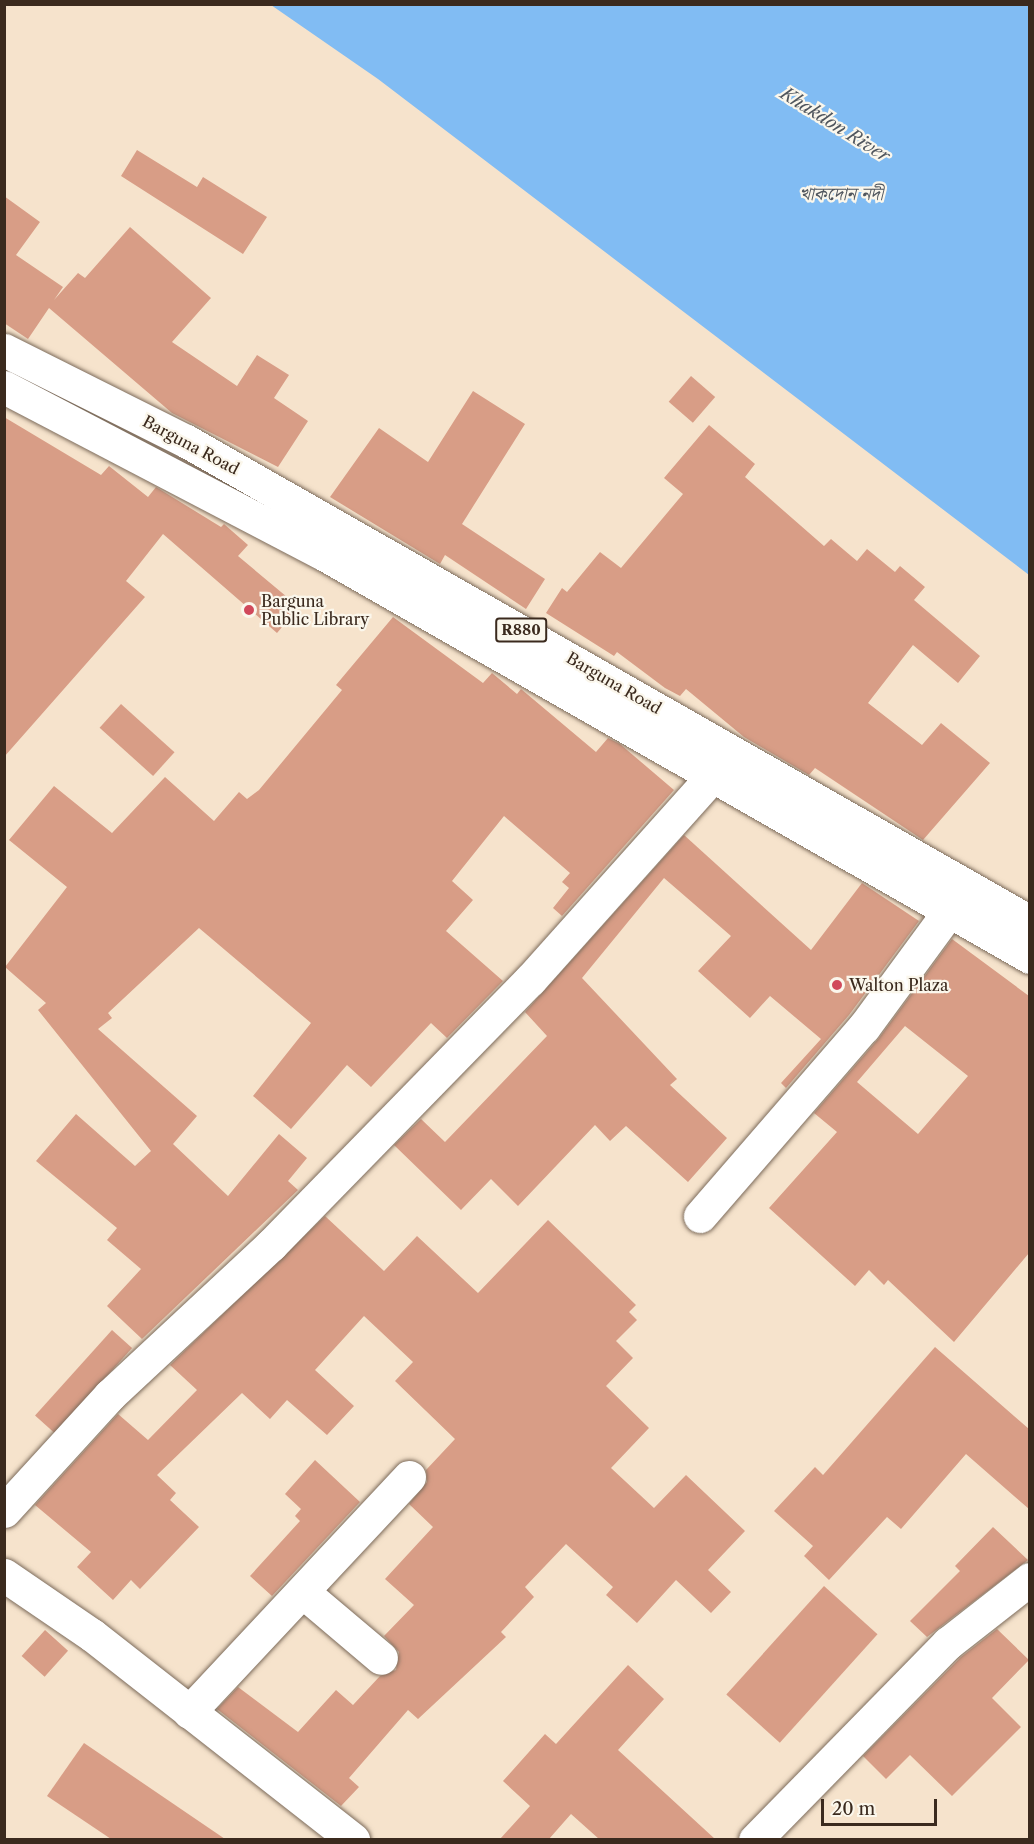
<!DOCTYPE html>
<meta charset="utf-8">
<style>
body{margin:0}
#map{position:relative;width:1034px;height:1844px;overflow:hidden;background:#f6e3cc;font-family:"Libre Caslon Text","Noto Serif Bengali",serif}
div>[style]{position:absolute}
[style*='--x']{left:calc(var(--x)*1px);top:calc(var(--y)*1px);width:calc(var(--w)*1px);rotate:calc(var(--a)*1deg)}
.water>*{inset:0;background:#81bcf3}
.building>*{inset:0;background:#d89d86;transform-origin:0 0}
.roads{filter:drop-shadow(0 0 2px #7c6b5b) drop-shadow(0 0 2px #7c6b5b)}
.minor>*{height:33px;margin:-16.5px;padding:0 16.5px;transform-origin:16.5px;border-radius:16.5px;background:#fff}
.primary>*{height:33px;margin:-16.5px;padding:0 16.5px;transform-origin:16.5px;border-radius:16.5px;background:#fff}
.dots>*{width:16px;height:16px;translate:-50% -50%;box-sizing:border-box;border:3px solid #fbf7ec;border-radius:50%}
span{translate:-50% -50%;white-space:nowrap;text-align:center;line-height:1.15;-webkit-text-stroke:4.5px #fbf7ec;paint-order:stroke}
.shield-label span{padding:2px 4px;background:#fbf7ec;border:2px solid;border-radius:4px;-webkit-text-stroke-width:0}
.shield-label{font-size:15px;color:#3b2a1e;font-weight:700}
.street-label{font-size:16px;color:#3b2a1e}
.poi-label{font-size:16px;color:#3b2a1e}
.left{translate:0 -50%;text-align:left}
.water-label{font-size:18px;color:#50565e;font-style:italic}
.frame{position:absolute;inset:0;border:6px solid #3b2a1e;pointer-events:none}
.scale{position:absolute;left:821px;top:1799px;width:116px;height:27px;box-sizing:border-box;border:3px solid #3b2a1e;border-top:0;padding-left:8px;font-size:18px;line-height:21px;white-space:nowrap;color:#3b2a1e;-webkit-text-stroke:4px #fbf7ec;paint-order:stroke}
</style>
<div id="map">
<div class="water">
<i style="clip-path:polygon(271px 5px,1029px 5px,1029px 575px,378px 79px)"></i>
</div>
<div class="building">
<i style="clip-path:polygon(137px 150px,197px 187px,203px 177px,267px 217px,243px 254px,121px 176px)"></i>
<i style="clip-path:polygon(4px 196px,40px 222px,16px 255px,63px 287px,54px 300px,78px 273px,85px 278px,130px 227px,211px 298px,172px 342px,237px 386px,257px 355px,289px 375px,274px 398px,308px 421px,278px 467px,172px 413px,49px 308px,28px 339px,4px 323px)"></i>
<i style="left:691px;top:376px;width:32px;height:34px;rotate:41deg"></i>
<i style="clip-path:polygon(473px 391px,525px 424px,462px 524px,545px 579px,526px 609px,445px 555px,440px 564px,330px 497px,379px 428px,428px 462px)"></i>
<i style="clip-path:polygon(4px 417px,101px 475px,109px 466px,148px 497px,156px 487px,221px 527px,224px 524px,248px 545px,238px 556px,299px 607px,277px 633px,163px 534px,126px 581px,145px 597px,4px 757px)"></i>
<i style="clip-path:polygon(709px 425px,755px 464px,745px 477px,824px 546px,831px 539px,857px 561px,867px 549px,895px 572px,900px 566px,925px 587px,914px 600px,980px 656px,958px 683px,913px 645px,868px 703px,922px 745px,941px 723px,990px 763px,923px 840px,815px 768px,809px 775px,744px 737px,686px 689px,680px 696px,665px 688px,617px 652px,614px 656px,546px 613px,562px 588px,567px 592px,600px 552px,621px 568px,683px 494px,664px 478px)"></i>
<i style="clip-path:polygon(393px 617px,483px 683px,492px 673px,517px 694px,521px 689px,596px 752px,608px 738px,620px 744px,674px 790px,562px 916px,553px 908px,569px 888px,562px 882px,570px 873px,504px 816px,452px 881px,473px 900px,446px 931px,503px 981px,447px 1038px,431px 1023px,371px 1087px,347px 1065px,291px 1129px,253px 1096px,311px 1023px,199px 928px,108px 1013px,112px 1018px,98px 1029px,197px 1116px,173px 1144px,228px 1196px,279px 1134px,307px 1158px,288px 1181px,298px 1190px,142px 1339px,107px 1306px,141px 1269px,107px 1240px,117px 1228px,36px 1161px,76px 1114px,135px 1166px,151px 1151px,38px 1010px,46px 1003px,5px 967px,67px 887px,9px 840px,54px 786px,112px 833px,165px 777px,214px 821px,239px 792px,247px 799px,259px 790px,342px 690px,336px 685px)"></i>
<i style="left:121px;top:704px;width:72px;height:32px;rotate:42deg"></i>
<i style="clip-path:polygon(684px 835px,811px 950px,862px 883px,919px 921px,849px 1015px,786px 1088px,781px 1083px,821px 1039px,770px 996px,750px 1018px,698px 971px,731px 936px,664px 878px,582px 978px,677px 1079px,670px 1085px,727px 1138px,688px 1182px,626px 1126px,610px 1141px,595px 1125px,518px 1206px,491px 1179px,461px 1210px,394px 1145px,421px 1119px,445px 1142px,547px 1036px,525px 1012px)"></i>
<i style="clip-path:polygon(evenodd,952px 939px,1029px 996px,1029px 1253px,954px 1342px,888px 1280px,884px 1285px,869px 1270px,855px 1286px,769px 1208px,837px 1132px,814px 1113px,879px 1038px,952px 939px,905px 1026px,968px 1076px,918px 1134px,857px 1082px,905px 1026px)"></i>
<i style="clip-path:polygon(325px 1216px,384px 1271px,417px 1236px,478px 1293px,548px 1220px,636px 1305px,629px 1312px,637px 1320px,616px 1341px,633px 1358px,606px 1386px,649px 1428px,611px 1468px,654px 1508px,686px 1475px,745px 1531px,708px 1570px,731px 1592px,711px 1613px,676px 1580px,637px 1623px,606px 1595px,613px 1587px,566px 1544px,525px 1587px,534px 1597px,501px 1632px,506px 1637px,418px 1719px,408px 1710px,349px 1778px,359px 1787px,341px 1806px,217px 1709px,238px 1687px,298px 1732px,336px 1690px,353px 1705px,380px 1676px,396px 1670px,399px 1652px,384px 1636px,414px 1605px,385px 1579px,433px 1527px,409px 1504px,427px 1482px,426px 1470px,455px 1439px,395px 1381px,413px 1362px,364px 1316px,315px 1370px,354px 1406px,327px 1435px,287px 1400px,270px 1419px,242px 1393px,157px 1475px,176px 1493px,170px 1500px,199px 1527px,140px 1589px,131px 1580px,113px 1600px,77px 1567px,91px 1552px,35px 1505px,118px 1414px,148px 1440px,197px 1390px,170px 1365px)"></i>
<i style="left:112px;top:1330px;width:27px;height:115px;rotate:42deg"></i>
<i style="clip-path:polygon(935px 1347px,1029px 1429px,1029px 1509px,966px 1454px,901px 1529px,887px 1517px,829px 1580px,804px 1556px,813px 1546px,774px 1511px,815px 1467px,823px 1475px)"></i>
<i style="clip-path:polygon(315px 1460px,360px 1502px,272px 1596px,250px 1576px,300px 1521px,295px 1516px,301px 1509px,285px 1494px)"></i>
<i style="clip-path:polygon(993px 1527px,1028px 1560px,927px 1637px,910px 1621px,960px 1571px,955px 1566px)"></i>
<i style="left:824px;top:1586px;width:72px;height:146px;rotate:42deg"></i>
<i style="clip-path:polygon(997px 1629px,1029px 1660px,992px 1698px,1021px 1727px,952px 1796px,910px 1755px,886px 1779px,863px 1756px,961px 1657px)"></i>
<i style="left:45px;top:1630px;width:31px;height:35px;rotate:42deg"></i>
<i style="clip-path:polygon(628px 1665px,664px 1699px,618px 1750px,715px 1839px,599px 1839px,571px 1814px,549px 1839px,500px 1839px,530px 1806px,503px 1781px,545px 1734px,556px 1744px)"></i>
<i style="clip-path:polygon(84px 1743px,225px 1839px,111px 1839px,47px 1796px)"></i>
</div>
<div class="roads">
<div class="minor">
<i style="--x:700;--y:1216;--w:250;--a:-49.1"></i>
<i style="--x:864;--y:1027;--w:145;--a:-53.7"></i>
<i style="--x:4;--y:1511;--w:157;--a:-47.6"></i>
<i style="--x:110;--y:1395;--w:220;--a:-43"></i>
<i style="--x:271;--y:1245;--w:371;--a:-45.7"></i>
<i style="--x:530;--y:980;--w:278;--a:-48.2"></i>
<i style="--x:4;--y:1575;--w:107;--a:34.3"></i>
<i style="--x:92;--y:1635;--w:332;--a:38.1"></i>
<i style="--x:303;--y:1592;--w:102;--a:40.2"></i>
<i style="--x:189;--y:1712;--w:322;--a:-46.9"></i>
<i style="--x:755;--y:1840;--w:276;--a:-45.6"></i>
<i style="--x:948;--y:1643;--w:104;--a:-38"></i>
</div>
<div class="primary">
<i style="--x:4;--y:350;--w:203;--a:26.6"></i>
<i style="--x:186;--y:441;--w:971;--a:29.68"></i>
<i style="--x:4;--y:387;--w:359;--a:27.6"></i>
<i style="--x:322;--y:553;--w:815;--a:29.71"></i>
</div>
</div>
<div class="dots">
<i style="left:249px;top:610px;background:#d1495b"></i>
<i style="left:837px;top:985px;background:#d1495b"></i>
</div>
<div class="shield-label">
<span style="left:521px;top:630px">R880</span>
</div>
<div class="street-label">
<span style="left:191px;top:445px;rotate:28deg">Barguna Road</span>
<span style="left:614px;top:683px;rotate:30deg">Barguna Road</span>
</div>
<div class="poi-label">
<span class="left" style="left:261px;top:610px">Barguna<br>Public Library</span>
<span class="left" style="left:849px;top:985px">Walton Plaza</span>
</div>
<div class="water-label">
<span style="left:835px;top:125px;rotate:32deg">Khakdon River</span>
<span style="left:841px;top:194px">খাকদোন নদী</span>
</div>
<div class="frame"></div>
<div class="scale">20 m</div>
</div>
